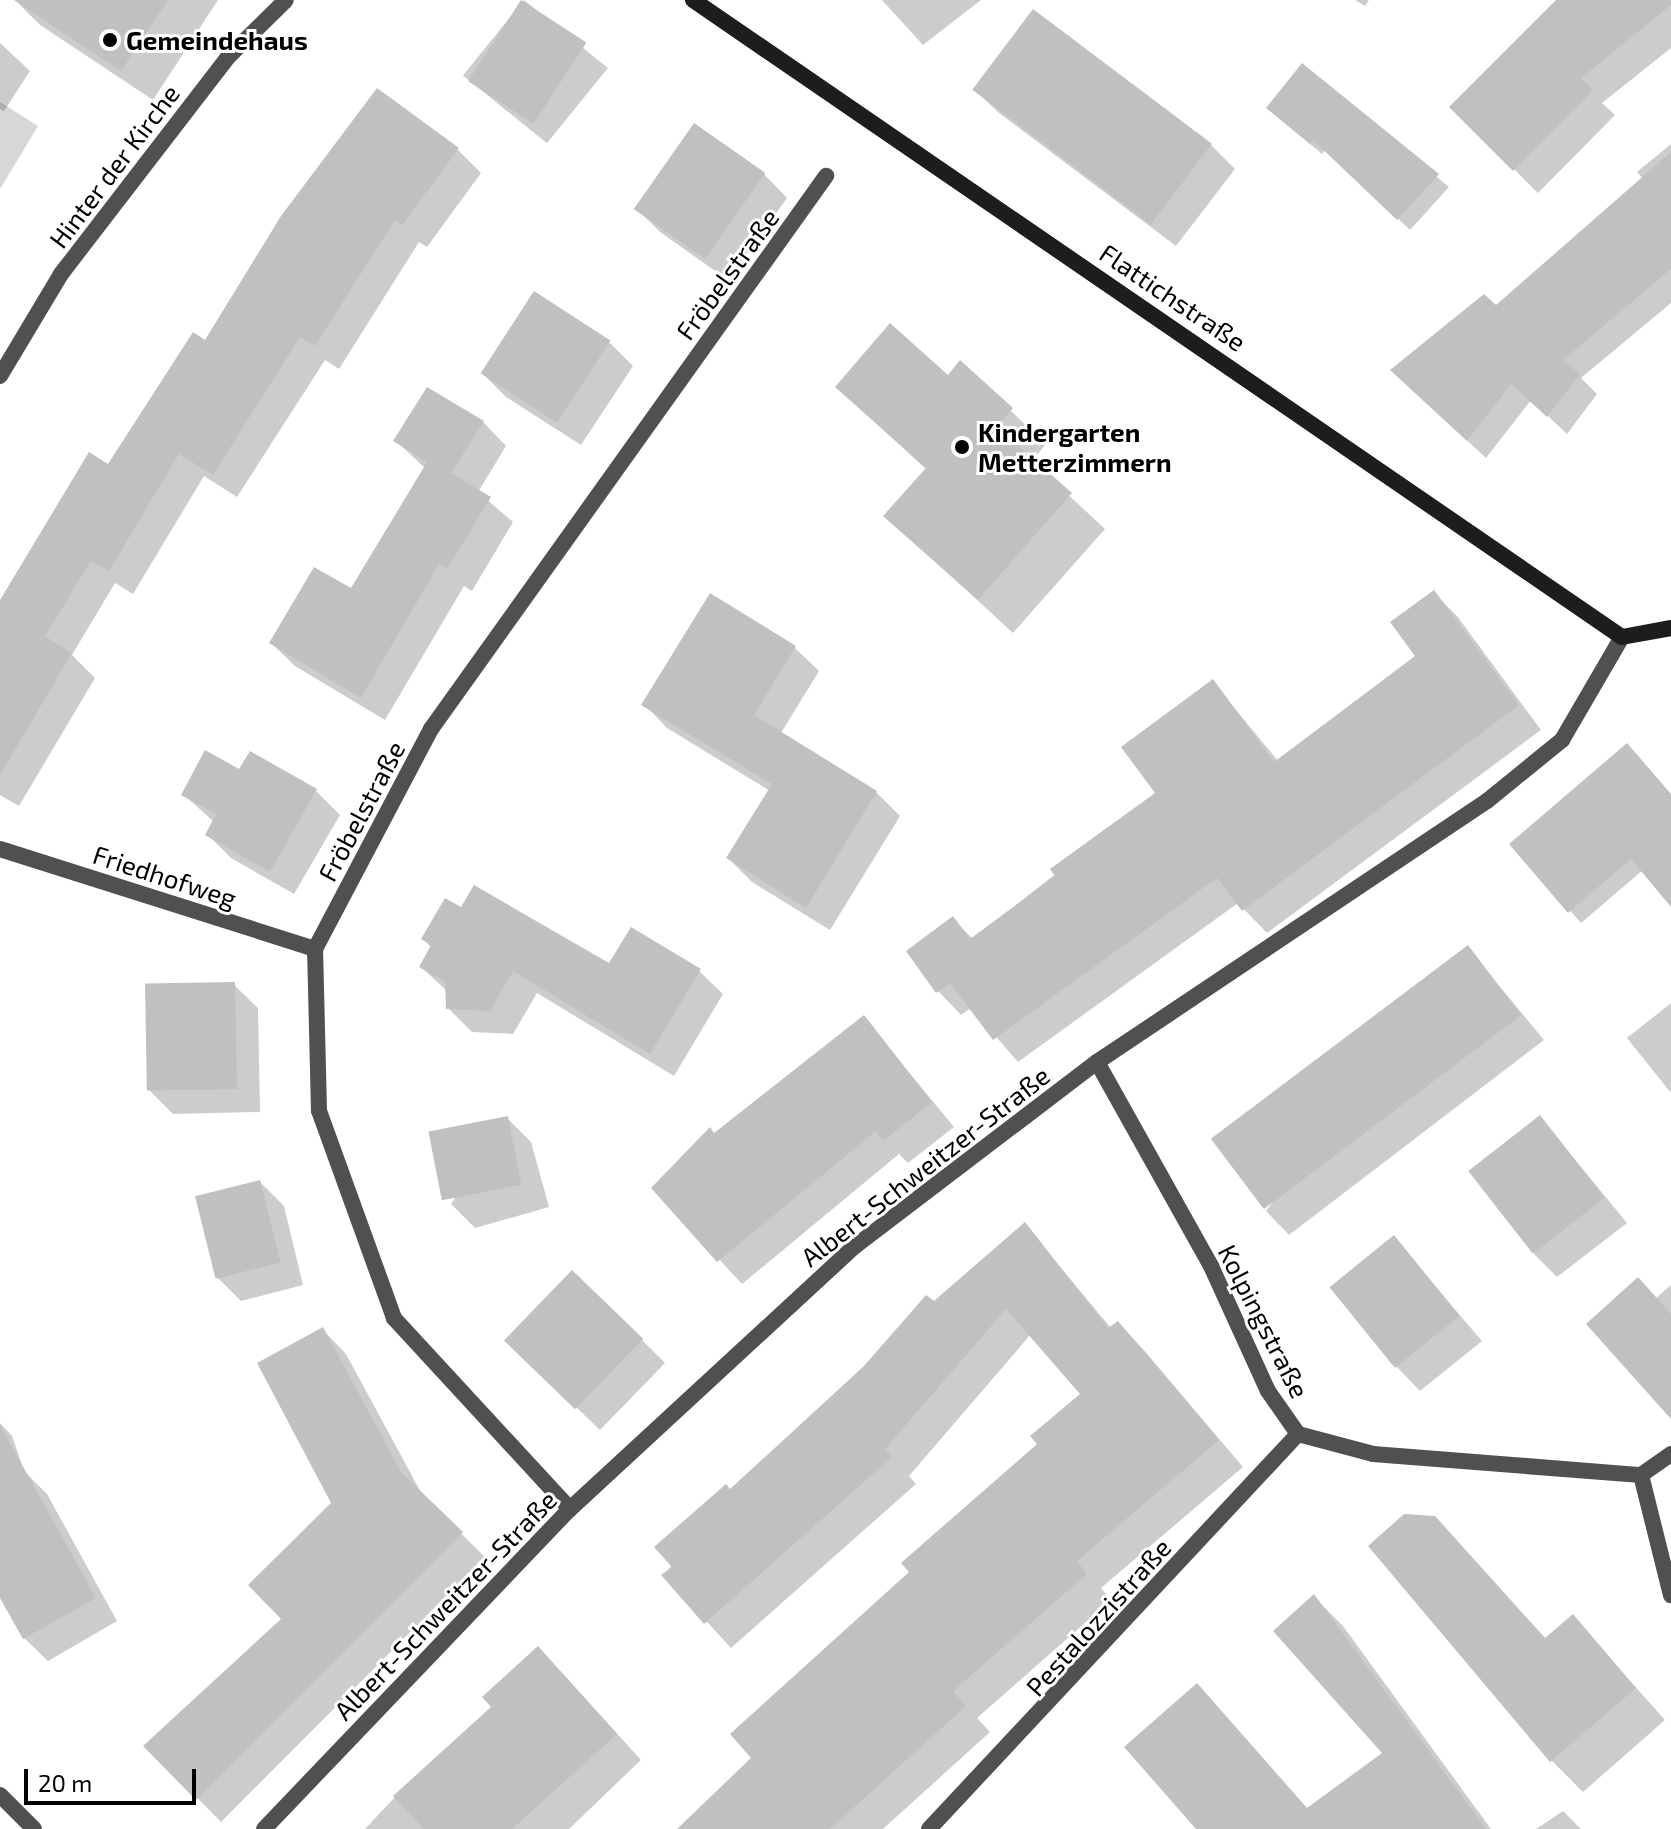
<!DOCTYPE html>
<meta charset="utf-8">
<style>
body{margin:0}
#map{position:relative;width:1671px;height:1829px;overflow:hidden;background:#fff;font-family:"Exo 2",sans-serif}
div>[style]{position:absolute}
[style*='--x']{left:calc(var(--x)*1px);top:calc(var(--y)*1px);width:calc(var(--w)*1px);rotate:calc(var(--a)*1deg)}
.green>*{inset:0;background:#d7d7d7}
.shadow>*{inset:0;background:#0003;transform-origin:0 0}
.building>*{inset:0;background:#c0c0c0;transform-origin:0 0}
.street>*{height:16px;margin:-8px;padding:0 8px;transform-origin:8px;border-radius:8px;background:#505050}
.secondary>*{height:16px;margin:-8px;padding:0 8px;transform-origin:8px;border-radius:8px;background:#1d1d1d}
.dots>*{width:22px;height:22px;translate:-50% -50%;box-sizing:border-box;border:4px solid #fff;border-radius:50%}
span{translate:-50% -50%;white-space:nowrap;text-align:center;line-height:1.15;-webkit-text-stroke:6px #fff;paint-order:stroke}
.poi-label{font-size:26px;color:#000;font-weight:700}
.left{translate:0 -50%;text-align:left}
.street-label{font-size:26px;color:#000}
.scale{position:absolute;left:24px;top:1769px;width:172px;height:36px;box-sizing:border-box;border:4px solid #000;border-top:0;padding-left:10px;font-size:24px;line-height:28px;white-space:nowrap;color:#000;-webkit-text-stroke:6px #fff;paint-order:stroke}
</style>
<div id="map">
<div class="green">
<i style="clip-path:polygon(0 102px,38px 126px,0 189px)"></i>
</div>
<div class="shadow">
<i style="clip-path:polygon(15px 0,218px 0,153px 100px,40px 25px)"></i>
<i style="left:524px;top:0;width:108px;height:97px;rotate:39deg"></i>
<i style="clip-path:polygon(882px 0,981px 0,923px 45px)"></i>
<i style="clip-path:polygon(1355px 0,1369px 0,1365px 6px)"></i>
<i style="clip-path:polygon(1559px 0,1671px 0,1671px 48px,1602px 103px,1615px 115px,1538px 193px,1452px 107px)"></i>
<i style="clip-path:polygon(0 43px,30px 71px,4px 111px,0 109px)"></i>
<i style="clip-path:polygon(1303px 66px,1449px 187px,1410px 230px,1325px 150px,1322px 154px,1280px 119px)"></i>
<i style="clip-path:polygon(975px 90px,1211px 145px,1235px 169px,1176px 246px,999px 113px)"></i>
<i style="clip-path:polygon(1671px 144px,1671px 303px,1581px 378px,1597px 394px,1567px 434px,1531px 400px,1486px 458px,1411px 389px,1643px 179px,1637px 172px)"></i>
<i style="clip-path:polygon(457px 149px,481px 173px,427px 247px,419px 242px,339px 369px,325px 360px,237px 497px,204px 476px,133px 594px,115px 583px,72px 655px,95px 678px,19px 806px,0 795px,0 603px,206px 342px)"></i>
<i style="clip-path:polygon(764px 174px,787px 198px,728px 280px,660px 232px,636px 208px)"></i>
<i style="clip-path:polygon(609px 342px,633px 366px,581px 445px,506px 397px,482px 373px)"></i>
<i style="clip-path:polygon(960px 363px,1046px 444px,1032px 461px,1105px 529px,1013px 633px,886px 516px,927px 470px,837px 387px,948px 378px)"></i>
<i style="clip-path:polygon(483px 422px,506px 446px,478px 492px,513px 522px,472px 591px,464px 586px,385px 720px,295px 666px,271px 643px,351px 591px,425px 468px,396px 441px)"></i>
<i style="clip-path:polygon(1433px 592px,1457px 616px,1541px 730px,1267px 933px,1238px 903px,1018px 1062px,971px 1008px,961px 1015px,938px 991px,953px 919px,973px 939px,1158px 793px,1213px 682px,1278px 761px,1418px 656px)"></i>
<i style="clip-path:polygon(710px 595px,795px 648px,819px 671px,781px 733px,876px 792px,900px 816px,830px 930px,752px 882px,728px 858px,770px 791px,667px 728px,644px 704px)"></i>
<i style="clip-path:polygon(250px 754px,316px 791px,340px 815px,294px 894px,231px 858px,207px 834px,214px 822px,183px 794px,240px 772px)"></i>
<i style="clip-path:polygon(1671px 795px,1671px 890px,1643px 870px,1581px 923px,1512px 844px)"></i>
<i style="clip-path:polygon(461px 909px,609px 966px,699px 971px,723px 994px,674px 1076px,537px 993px,513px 1034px,472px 1032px,448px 1008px,448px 992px,421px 967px,432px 948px,423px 939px)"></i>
<i style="clip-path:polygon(1468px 948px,1544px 1040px,1289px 1235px,1266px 1211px)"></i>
<i style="clip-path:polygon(234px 985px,258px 1008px,260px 1112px,173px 1114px,149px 1090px)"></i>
<i style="clip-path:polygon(1671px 1003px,1671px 1093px,1627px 1038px)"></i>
<i style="clip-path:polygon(864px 1018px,954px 1127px,908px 1163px,899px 1154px,742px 1284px,653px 1188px)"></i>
<i style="clip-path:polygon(1540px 1117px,1627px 1223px,1557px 1277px,1534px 1254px)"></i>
<i style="clip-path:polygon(507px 1118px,531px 1142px,549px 1207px,475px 1228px,451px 1204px)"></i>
<i style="clip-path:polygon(260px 1182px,284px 1206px,303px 1285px,241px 1301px,218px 1278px)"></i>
<i style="clip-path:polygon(1025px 1225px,1111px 1328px,1118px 1323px,1143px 1349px,1243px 1467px,1101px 1588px,1111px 1600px,977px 1718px,990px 1732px,883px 1829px,680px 1829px,754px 1758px,912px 1572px,1040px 1445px,1083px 1394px,1031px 1334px,909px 1476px,916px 1484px,731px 1648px,664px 1575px,731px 1492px)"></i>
<i style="clip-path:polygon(1394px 1238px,1482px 1341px,1420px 1391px,1397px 1367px)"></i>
<i style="clip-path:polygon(1671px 1285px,1671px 1415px,1656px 1298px)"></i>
<i style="clip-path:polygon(323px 1330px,346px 1354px,423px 1496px,485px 1557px,221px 1822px,146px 1746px,284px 1619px,333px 1504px)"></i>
<i style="clip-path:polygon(642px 1340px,665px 1363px,600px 1430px,530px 1363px)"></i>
<i style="clip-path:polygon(0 1423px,12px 1436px,24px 1471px,47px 1494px,117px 1621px,48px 1661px,24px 1638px,0 1594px)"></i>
<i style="clip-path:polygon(1434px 1518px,1546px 1639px,1573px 1617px,1665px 1720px,1583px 1792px,1551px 1760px)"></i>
<i style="clip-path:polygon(1314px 1597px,1343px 1626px,1491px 1829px,1282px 1829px,1385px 1753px)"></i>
<i style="clip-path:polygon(563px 1674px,641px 1760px,569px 1829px,365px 1829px,395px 1797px)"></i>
<i style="clip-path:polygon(1563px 1811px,1581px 1829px,1536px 1829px)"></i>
</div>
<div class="building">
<i style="clip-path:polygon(14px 0,168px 0,121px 71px)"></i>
<i style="left:521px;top:0;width:78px;height:97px;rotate:33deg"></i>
<i style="clip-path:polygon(1556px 0,1671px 0,1671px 5px,1581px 78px,1593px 90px,1513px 171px,1449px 107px)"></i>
<i style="left:1033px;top:9px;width:224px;height:101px;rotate:37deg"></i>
<i style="clip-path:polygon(1302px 63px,1439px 174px,1397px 220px,1313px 140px,1310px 144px,1266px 108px)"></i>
<i style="clip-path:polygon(377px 88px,459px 148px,402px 225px,395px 220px,315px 346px,300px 337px,213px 475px,179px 454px,109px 571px,91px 561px,45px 636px,72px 653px,0 775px,0 600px,89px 452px,108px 464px,193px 332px,205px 340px,281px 216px)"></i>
<i style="left:694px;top:123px;width:87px;height:105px;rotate:35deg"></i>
<i style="clip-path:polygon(1671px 152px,1671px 269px,1563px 360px,1580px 374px,1547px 417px,1511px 384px,1467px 441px,1390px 370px,1484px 294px,1496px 305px)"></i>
<i style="left:534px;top:291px;width:91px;height:98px;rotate:33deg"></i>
<i style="clip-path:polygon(890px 323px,948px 375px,960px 360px,1013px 408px,997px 427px,1072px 493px,978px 600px,883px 516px,926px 468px,835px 387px)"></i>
<i style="clip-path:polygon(427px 387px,484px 421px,451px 473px,491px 497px,447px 569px,439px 564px,361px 698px,269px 643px,314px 567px,351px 588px,427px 462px,393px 441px)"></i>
<i style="clip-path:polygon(1434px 590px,1519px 705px,1242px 911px,1217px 878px,993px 1040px,950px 983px,936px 993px,906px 951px,953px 916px,970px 939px,1055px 876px,1050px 869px,1155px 793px,1121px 747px,1213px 679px,1274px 762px,1415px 656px,1390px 622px)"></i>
<i style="clip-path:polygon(710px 593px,796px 646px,754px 715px,877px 791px,806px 908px,726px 858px,772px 784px,641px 705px)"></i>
<i style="clip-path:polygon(1627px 743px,1671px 794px,1671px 907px,1631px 859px,1568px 913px,1509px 844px)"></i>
<i style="clip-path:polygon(205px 750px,239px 769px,250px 751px,317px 789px,270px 872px,205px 835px,216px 814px,181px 795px)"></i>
<i style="clip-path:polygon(474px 885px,609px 963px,631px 927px,701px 969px,650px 1054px,513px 971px,490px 1011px,446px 1009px,445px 982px,419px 967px,431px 945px,421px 939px,445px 898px,461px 907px)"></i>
<i style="left:1468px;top:945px;width:88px;height:322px;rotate:53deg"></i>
<i style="left:235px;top:982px;width:107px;height:90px;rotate:89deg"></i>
<i style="clip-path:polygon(864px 1015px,932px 1102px,883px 1141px,876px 1131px,717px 1262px,651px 1188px,710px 1127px,714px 1133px)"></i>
<i style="left:1540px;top:1115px;width:105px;height:91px;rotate:52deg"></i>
<i style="left:508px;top:1116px;width:70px;height:81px;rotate:79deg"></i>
<i style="left:260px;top:1180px;width:85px;height:67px;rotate:76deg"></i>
<i style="clip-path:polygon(1025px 1222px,1108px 1328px,1118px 1321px,1219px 1440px,1077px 1561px,1087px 1574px,953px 1691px,966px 1706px,830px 1829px,677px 1829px,751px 1758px,730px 1734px,909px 1572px,901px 1563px,1037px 1444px,1030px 1436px,1080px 1394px,1006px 1309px,885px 1449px,892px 1457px,704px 1624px,661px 1575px,672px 1567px,654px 1547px,726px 1484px,730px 1489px,864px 1366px,926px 1295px,934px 1301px)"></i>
<i style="left:1394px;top:1235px;width:104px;height:83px;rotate:51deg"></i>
<i style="left:572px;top:1270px;width:99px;height:98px;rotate:44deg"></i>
<i style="clip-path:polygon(1638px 1277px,1671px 1314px,1671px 1419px,1586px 1324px)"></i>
<i style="clip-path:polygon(323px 1327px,401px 1472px,463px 1532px,196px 1800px,143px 1746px,281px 1619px,248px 1585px,331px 1503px,257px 1363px)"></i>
<i style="clip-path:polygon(0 1425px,96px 1598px,23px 1639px,0 1598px)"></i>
<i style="clip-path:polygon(1404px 1514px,1435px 1516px,1545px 1638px,1573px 1614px,1636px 1688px,1550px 1762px,1368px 1546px)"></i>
<i style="clip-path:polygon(1314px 1594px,1448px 1777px,1486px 1829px,1196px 1829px,1124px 1747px,1197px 1683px,1307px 1808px,1382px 1753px,1273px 1631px)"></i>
<i style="clip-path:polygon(538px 1646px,617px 1734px,512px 1829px,424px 1829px,393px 1796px,491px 1707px,482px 1697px)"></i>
</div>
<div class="street">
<i style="--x:0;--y:376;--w:119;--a:-59.1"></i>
<i style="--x:61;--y:274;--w:274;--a:-52.4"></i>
<i style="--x:228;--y:57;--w:81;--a:-44.5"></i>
<i style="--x:0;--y:849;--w:330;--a:17.6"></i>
<i style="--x:1097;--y:1062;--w:234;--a:60.8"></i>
<i style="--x:1211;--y:1266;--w:137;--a:65.5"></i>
<i style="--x:1268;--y:1391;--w:52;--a:55.1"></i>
<i style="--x:1298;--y:1434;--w:78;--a:14.9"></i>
<i style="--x:1373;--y:1454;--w:269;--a:4.5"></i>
<i style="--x:1641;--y:1475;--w:37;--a:-35"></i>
<i style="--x:1641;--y:1475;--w:124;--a:76"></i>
<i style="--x:570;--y:1509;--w:260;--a:-132.7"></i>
<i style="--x:394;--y:1318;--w:220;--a:-109.9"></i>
<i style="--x:319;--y:1111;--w:162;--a:-91.4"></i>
<i style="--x:315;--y:949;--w:249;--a:-62.2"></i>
<i style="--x:431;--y:729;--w:680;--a:-54.46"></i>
<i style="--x:0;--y:1795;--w:48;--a:45"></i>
<i style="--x:264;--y:1829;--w:443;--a:-46.3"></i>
<i style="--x:570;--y:1509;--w:386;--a:-42.7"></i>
<i style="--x:854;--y:1247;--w:305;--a:-37.3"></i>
<i style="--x:1097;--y:1062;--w:469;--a:-33.8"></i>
<i style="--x:1487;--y:801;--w:97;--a:-39.1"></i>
<i style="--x:1562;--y:740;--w:119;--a:-59.8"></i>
<i style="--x:929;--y:1829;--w:541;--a:-46.95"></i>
</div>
<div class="secondary">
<i style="--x:693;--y:0;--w:1126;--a:34.44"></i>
<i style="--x:1622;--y:637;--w:50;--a:-10.4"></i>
</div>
<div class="dots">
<i style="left:110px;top:40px;background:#000"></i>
<i style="left:962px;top:447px;background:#000"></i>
</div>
<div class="poi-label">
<span class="left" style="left:126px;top:40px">Gemeindehaus</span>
<span class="left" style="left:978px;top:447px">Kindergarten<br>Metterzimmern</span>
</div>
<div class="street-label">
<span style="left:114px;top:166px;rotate:-53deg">Hinter der Kirche</span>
<span style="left:727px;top:274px;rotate:-54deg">Fröbelstraße</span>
<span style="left:1173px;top:297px;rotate:34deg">Flattichstraße</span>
<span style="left:361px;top:811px;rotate:-62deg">Fröbelstraße</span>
<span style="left:165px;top:876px;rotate:18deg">Friedhofweg</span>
<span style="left:925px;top:1166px;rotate:-38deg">Albert-Schweitzer-Straße</span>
<span style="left:1264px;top:1321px;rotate:63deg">Kolpingstraße</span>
<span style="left:445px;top:1605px;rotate:-46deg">Albert-Schweitzer-Straße</span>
<span style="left:1098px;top:1617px;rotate:-48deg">Pestalozzistraße</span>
</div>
<div class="scale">20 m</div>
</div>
